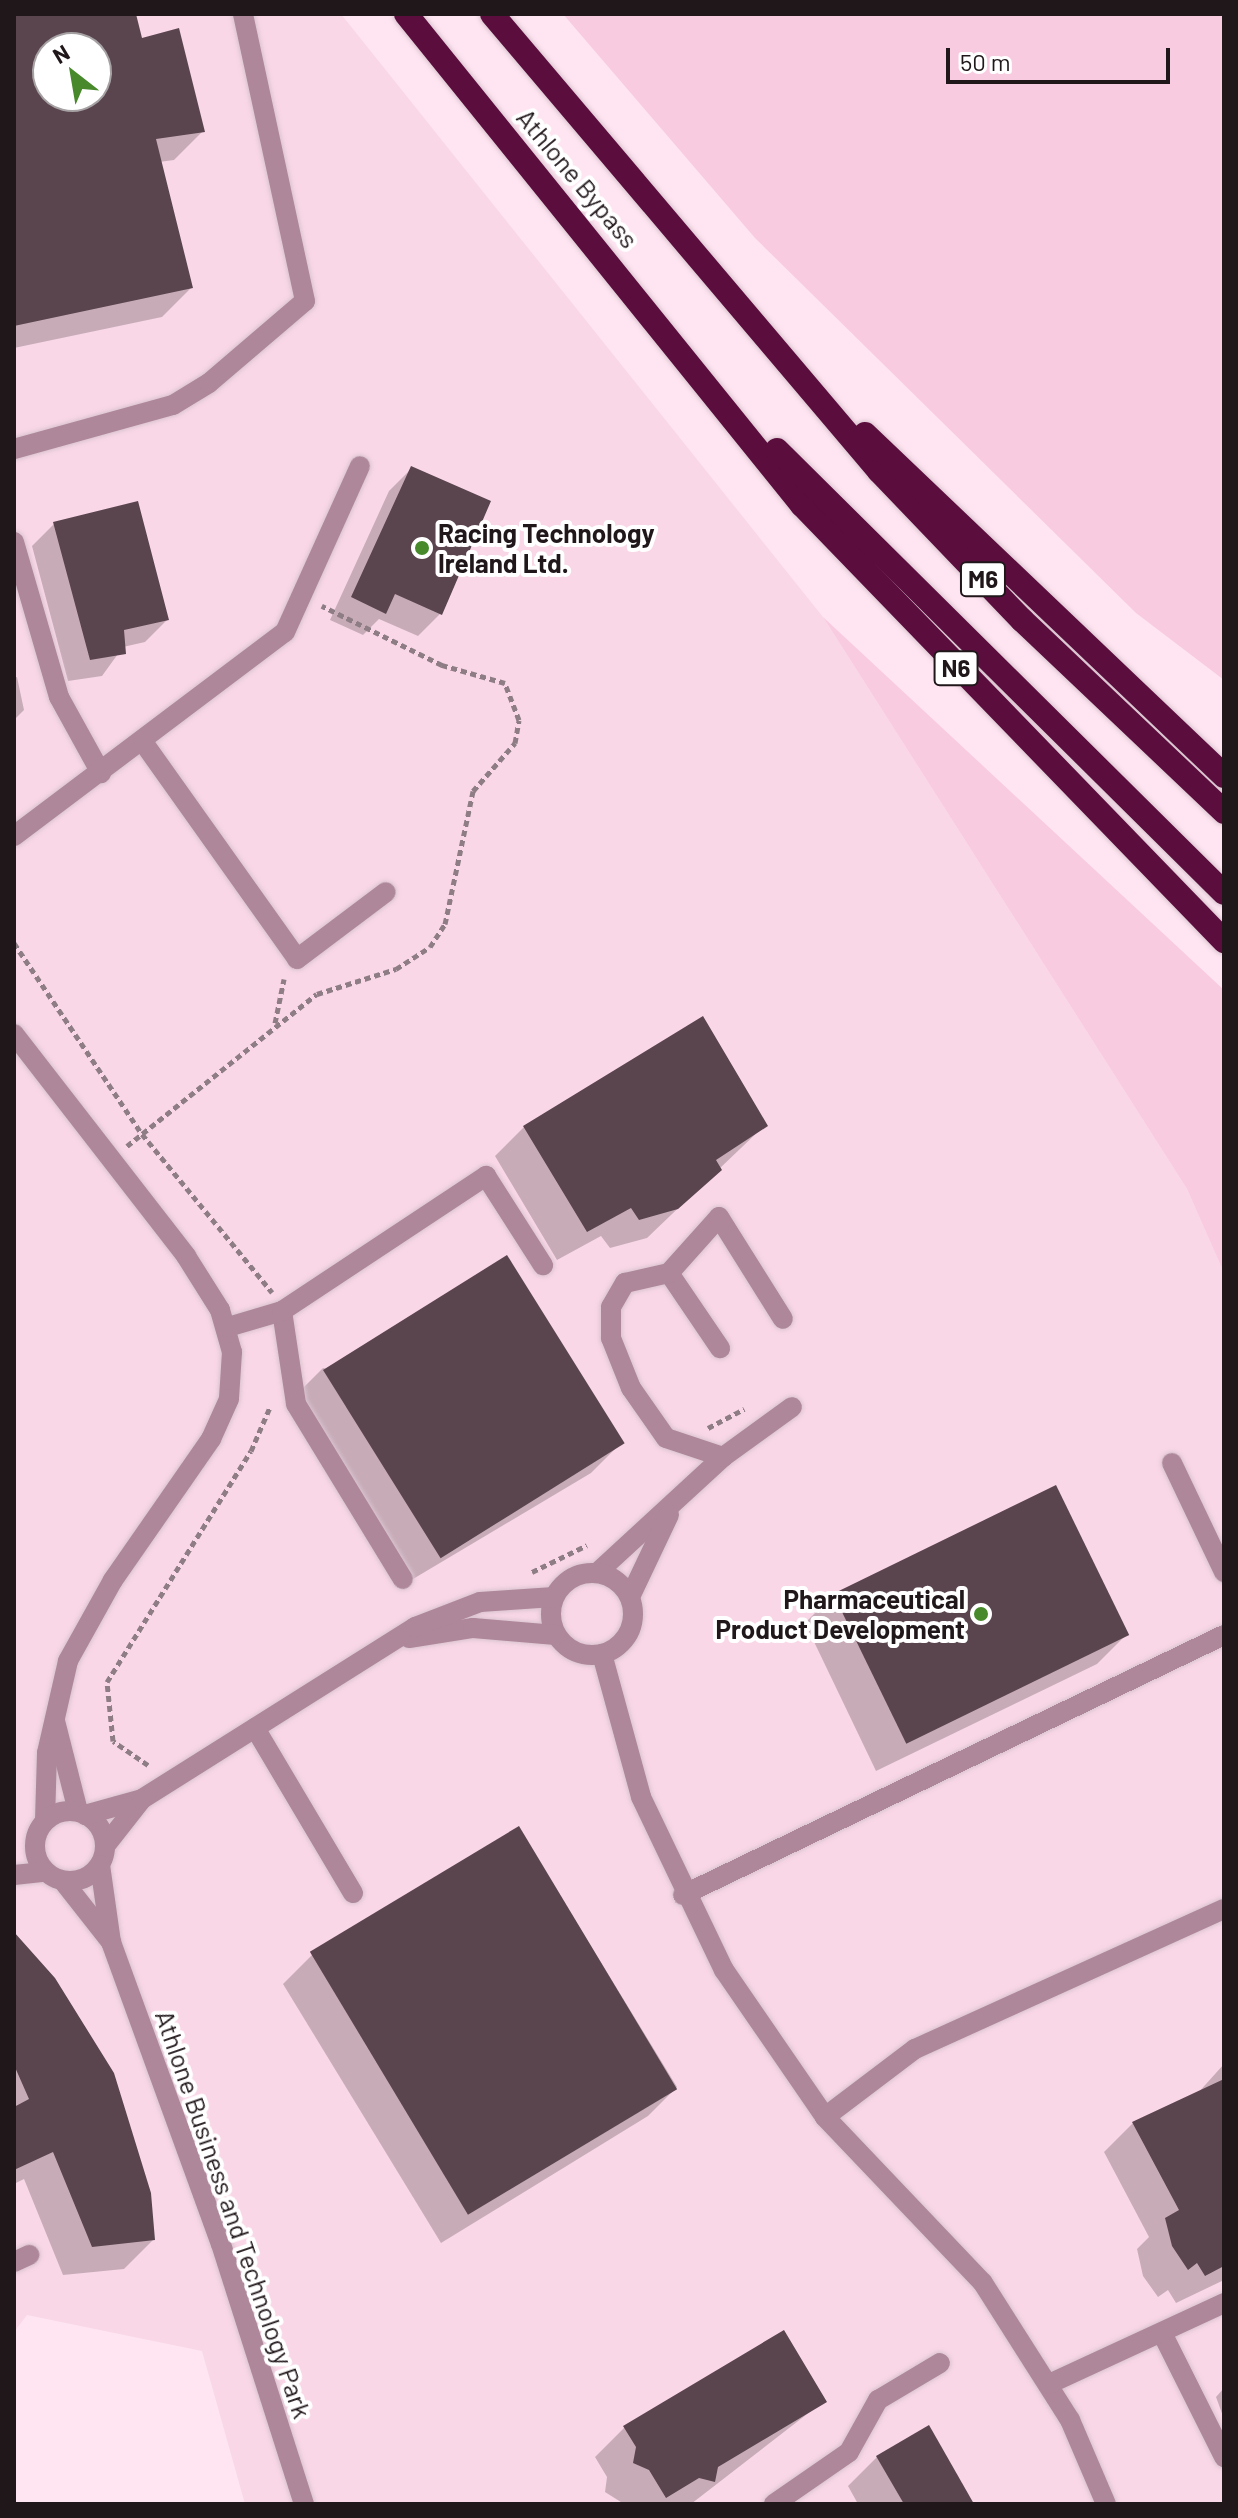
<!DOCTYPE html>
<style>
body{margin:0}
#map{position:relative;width:1238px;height:2518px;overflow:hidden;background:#fee5f1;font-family:Barlow,sans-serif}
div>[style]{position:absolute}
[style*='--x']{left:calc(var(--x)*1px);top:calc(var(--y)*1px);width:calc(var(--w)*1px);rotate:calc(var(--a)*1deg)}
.built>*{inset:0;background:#f9d7e7}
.green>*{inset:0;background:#f9cbe1}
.shadow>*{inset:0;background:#0003}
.building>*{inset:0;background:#5a454f;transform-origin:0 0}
.path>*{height:5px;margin-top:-2.5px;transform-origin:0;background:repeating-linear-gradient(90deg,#8e7d85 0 6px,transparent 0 10px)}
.roads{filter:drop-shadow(0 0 2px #dac4cf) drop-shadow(0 0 2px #dac4cf)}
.minor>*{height:20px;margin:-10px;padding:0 10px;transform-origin:10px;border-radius:10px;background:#ae879a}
.minor>.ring{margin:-10px;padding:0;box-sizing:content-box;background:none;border:20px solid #ae879a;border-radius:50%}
.highway>*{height:24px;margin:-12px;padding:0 12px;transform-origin:12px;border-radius:12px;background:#5b0e3e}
.dots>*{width:22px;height:22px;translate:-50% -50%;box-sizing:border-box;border:4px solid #fff;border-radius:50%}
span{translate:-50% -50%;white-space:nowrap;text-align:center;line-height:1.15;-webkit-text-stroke:8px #fff;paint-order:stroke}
.shield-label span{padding:2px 6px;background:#fff;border:2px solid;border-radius:6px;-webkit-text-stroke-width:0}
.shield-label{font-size:24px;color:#20171b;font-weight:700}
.street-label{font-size:26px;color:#20171b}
.poi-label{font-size:26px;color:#20171b;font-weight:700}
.left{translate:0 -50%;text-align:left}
.right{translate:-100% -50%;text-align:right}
.frame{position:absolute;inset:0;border:16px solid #20171b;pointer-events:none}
.north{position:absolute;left:32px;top:32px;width:80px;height:80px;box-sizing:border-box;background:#fff;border:2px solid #a6a2a4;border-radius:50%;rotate:329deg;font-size:22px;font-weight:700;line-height:32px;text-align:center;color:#20171b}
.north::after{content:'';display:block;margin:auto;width:28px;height:36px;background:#47892b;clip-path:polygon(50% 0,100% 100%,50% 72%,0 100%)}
.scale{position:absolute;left:946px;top:48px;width:224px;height:36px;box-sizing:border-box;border:4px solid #20171b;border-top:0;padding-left:10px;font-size:24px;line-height:28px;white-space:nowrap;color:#20171b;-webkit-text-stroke:6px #fff;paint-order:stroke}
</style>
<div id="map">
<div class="built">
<i style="clip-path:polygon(evenodd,14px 14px,341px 14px,823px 617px,1187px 1189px,1224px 1273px,1224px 2504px,245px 2504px,202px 2351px,27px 2315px,14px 2332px,14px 14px,48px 48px,96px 48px,96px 96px,48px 96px,48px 48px)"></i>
</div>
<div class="green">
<i style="clip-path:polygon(563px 14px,1224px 14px,1224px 680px,1136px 613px,755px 238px)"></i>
<i style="clip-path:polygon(823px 617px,1224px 990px,1224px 1273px,1187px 1189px)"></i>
</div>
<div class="shadow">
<i style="clip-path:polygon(evenodd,14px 14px,134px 14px,140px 41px,203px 131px,174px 160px,159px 162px,191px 288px,162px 317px,14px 348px,14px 14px,48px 48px,96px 48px,96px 96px,48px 96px,48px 48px)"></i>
<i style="clip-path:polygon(411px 469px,440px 614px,418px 636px,379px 619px,363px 635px,330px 620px,389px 491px)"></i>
<i style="clip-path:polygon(54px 524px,167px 620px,145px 642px,123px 647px,102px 676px,68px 681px,32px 546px)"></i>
<i style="clip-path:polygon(17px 677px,24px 710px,14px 720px,14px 678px)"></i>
<i style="clip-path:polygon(765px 1125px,647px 1238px,610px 1248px,601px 1236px,557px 1260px,495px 1156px,524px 1127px)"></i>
<i style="clip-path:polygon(323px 1368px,620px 1444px,591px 1473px,408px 1582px,294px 1397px)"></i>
<i style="clip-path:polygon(834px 1594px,1126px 1635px,1097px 1664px,876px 1771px,805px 1623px)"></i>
<i style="clip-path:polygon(519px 1828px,677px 2087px,648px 2116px,441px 2243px,283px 1984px,312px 1955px)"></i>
<i style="clip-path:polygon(14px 1956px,153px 2240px,124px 2269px,63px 2275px,24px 2179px,14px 2184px)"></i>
<i style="clip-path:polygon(1224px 2064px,1224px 2280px,1176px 2303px,1168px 2290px,1158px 2297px,1143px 2276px,1137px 2249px,1149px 2237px,1104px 2152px,1133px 2123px,1197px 2094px)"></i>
<i style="clip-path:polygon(1224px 2388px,1224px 2419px,1216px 2397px)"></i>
<i style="clip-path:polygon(824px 2401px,691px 2504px,624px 2504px,605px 2492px,607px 2477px,595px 2457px,624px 2428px)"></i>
<i style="clip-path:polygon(877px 2457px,972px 2504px,858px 2504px,848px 2486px)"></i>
</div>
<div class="building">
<i style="clip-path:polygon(evenodd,14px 14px,136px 14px,142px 38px,179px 28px,205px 132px,156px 139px,193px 288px,14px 326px,14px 14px,48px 48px,96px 48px,96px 96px,48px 96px,48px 48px)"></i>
<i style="clip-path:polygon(411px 466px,491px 501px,442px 615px,395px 594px,386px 614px,351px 597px)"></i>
<i style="clip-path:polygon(138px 501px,169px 620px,124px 630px,126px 654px,90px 660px,53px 522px)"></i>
<i style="clip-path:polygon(703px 1016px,768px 1126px,716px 1160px,722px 1170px,678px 1209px,639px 1220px,631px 1208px,587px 1232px,523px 1126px)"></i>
<i style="left:507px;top:1255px;width:222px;height:217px;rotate:58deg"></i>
<i style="left:1056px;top:1485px;width:167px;height:248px;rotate:64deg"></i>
<i style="left:519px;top:1826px;width:307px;height:244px;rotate:59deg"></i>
<i style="clip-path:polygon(14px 1932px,55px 1978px,114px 2073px,151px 2193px,155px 2240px,92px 2247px,53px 2152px,14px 2170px,14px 2107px,29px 2099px,14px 2065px)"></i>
<i style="clip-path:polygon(1224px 2079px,1224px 2266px,1205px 2276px,1197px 2263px,1188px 2270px,1172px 2246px,1165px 2218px,1179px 2210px,1132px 2122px)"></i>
<i style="clip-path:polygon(784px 2330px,827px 2402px,718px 2467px,715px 2482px,699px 2478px,666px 2498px,649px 2470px,633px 2463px,636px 2447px,623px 2426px)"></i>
<i style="clip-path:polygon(929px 2425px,974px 2504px,904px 2504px,876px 2456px)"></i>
</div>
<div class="path">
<i style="--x:14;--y:943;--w:230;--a:56.2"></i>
<i style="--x:142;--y:1134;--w:205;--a:50.6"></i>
<i style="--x:275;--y:1023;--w:45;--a:-78.4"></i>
<i style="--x:127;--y:1146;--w:243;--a:-38.7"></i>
<i style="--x:317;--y:994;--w:83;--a:-17.6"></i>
<i style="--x:396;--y:969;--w:40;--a:-32.9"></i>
<i style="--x:430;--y:947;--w:27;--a:-57"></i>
<i style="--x:445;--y:924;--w:136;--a:-78.1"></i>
<i style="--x:473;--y:791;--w:64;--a:-48.8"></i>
<i style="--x:515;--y:743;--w:23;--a:-80"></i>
<i style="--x:519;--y:720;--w:40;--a:-111"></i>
<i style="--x:505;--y:683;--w:66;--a:-164.1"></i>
<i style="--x:442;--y:665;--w:134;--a:-153.8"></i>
<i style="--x:708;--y:1428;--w:41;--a:-27.8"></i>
<i style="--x:532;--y:1572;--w:61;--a:-26.1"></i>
<i style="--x:148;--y:1765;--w:42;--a:-145.6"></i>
<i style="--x:113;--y:1741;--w:59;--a:-95.8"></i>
<i style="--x:107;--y:1682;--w:272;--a:-58.1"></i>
<i style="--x:251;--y:1451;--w:48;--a:-66.6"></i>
</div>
<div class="roads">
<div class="minor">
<i style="--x:14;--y:449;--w:165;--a:-15.5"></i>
<i style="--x:173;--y:405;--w:42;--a:-31.4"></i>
<i style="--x:209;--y:383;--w:126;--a:-40.5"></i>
<i style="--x:305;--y:301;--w:294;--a:-102.2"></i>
<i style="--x:14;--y:542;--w:161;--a:73.8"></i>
<i style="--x:59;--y:697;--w:87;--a:61.1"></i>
<i style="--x:143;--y:742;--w:266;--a:54.6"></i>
<i style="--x:297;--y:959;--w:111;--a:-37"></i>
<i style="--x:14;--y:836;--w:339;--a:-37"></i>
<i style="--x:285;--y:632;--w:182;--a:-65.7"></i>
<i style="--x:14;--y:1034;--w:281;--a:52.2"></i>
<i style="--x:186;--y:1256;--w:64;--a:57.8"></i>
<i style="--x:220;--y:1310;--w:44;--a:74.1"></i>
<i style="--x:232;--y:1352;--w:47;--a:93.7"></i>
<i style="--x:229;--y:1399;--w:44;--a:114.2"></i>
<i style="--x:211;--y:1439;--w:172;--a:124.8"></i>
<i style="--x:113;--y:1580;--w:93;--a:119.1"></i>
<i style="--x:68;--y:1661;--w:94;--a:102.9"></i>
<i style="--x:47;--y:1753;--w:67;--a:91.7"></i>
<i style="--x:669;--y:1273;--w:91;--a:55.8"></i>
<i style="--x:282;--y:1311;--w:94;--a:81.4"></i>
<i style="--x:296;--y:1404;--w:205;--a:58.6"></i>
<i style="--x:228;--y:1327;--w:56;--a:-16.5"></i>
<i style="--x:282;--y:1311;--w:245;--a:-33.5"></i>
<i style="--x:486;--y:1176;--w:106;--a:57.4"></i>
<i style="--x:723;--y:1457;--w:60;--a:-161.6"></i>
<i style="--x:666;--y:1438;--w:61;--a:-125"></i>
<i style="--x:631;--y:1388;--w:54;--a:-111.8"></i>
<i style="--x:611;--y:1338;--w:31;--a:-90"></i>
<i style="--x:611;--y:1307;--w:28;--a:-60"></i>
<i style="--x:625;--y:1283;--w:45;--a:-12.8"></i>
<i style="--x:669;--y:1273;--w:75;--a:-48.2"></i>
<i style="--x:719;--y:1217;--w:120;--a:57.9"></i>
<i style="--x:1172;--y:1463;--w:121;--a:64.5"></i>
<i style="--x:598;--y:1572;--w:170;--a:-42.6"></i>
<i style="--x:723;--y:1457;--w:85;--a:-35.9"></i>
<i class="ring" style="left:551px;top:1573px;width:62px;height:62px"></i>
<i style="--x:630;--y:1597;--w:91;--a:-64.6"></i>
<i style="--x:409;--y:1638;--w:65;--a:-8.9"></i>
<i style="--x:473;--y:1628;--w:83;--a:4.8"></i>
<i style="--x:602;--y:1654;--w:148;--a:74.7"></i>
<i style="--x:641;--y:1797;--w:192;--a:64.4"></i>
<i style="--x:724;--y:1970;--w:178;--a:55.5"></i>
<i style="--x:825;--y:2117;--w:229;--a:46.4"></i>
<i style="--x:983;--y:2283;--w:162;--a:57.6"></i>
<i style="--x:1070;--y:2420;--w:91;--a:66.8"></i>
<i style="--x:55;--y:1721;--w:93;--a:75.7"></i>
<i style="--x:255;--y:1728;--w:192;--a:59.3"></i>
<i class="ring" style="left:35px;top:1811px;width:50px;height:50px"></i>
<i style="--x:85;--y:1815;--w:59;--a:-15.7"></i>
<i style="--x:105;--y:1846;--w:60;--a:-51.8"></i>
<i style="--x:142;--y:1799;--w:323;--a:-32.2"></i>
<i style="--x:415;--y:1627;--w:70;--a:-21"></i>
<i style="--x:480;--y:1602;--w:74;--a:-3.9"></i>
<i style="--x:100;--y:1865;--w:78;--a:81.9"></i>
<i style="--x:111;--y:1942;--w:321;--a:70"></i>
<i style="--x:221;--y:2244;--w:273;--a:72.3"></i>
<i style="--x:14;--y:1875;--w:30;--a:-6"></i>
<i style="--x:63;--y:1881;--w:78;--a:51.8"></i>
<i style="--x:683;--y:1895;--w:600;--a:-25.67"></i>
<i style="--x:825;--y:2117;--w:113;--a:-37.1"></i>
<i style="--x:915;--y:2049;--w:339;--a:-24.4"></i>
<i style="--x:14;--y:2262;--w:17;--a:-25"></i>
<i style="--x:1162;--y:2333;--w:139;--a:63.4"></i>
<i style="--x:1049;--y:2384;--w:193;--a:-24.8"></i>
<i style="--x:774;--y:2504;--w:91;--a:-34.7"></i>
<i style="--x:849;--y:2452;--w:60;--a:-60.9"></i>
<i style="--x:878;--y:2400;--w:72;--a:-30.8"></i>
</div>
<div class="highway">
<i style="--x:406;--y:14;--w:631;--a:51.11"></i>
<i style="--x:802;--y:505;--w:607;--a:45.93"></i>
<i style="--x:492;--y:14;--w:599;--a:49.74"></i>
<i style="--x:879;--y:471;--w:207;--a:46.2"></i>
<i style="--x:1022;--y:620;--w:279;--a:43.5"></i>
<i style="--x:865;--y:434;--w:496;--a:43.6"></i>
<i style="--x:777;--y:450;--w:629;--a:44.74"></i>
</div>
</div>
<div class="dots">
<i style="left:422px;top:548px;background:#47892b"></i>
<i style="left:981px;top:1614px;background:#47892b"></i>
</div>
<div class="shield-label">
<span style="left:983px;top:579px">M6</span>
<span style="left:956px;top:668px">N6</span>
</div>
<div class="street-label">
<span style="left:578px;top:178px;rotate:50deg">Athlone Bypass</span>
<span style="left:234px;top:2214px;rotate:71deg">Athlone Business and Technology Park</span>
</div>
<div class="poi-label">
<span class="left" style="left:438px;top:548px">Racing Technology<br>Ireland Ltd.</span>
<span class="right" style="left:965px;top:1614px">Pharmaceutical<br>Product Development</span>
</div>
<div class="frame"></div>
<div class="north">N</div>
<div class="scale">50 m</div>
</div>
